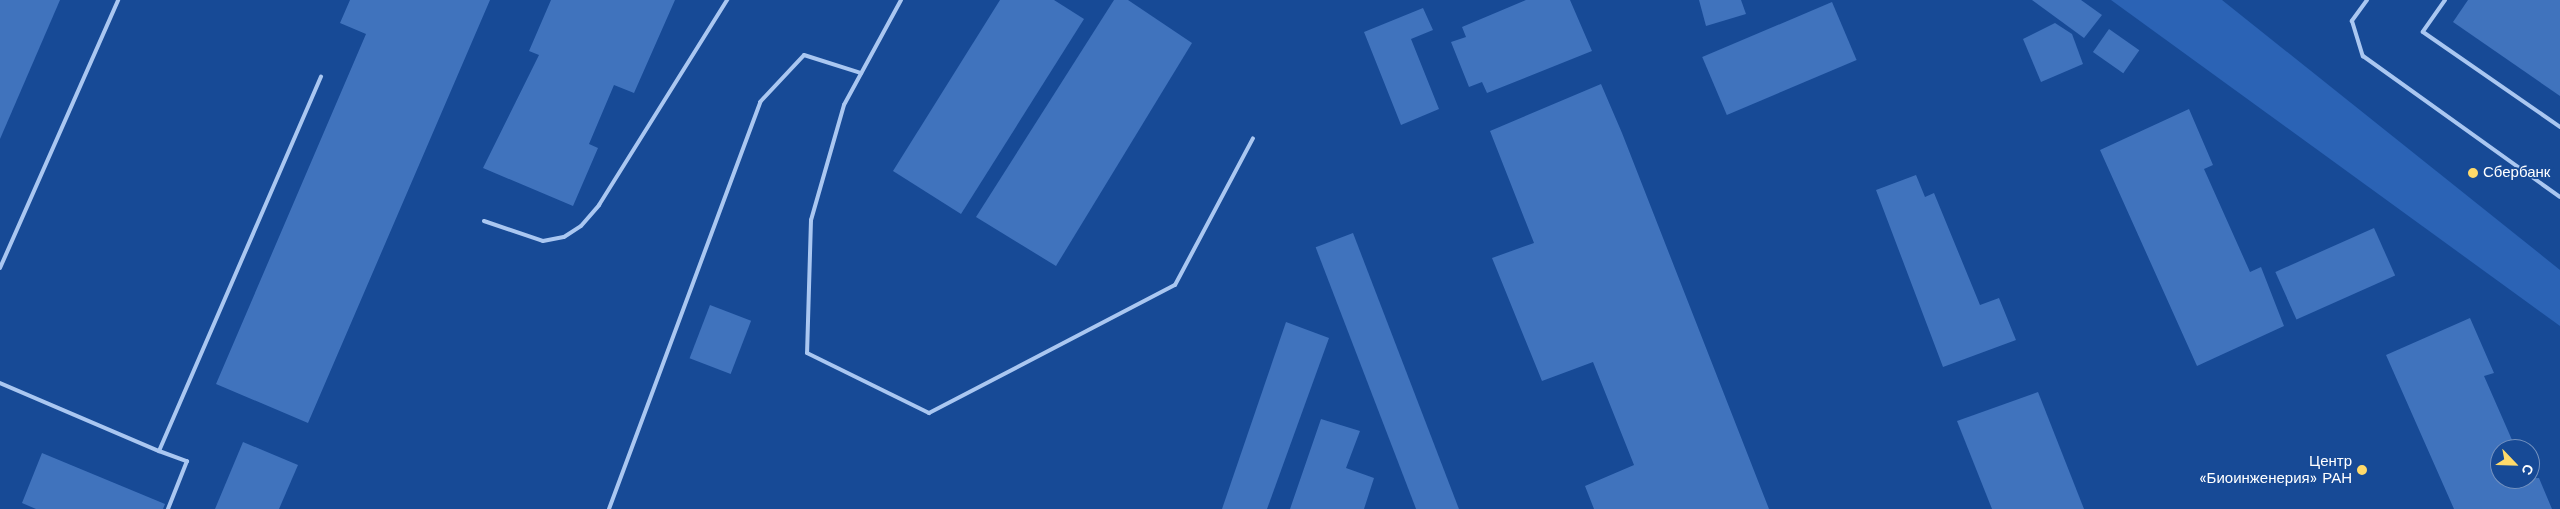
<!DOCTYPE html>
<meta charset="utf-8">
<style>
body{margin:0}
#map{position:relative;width:2560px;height:509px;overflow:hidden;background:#174a96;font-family:"Work Sans",sans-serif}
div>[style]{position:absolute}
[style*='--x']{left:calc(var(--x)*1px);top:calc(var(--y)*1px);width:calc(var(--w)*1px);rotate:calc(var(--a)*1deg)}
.green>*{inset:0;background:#2b63b5}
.building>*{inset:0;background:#4073bd;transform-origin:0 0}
.lane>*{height:4px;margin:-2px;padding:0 2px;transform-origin:2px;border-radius:2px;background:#aac7f1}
.dots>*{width:14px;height:14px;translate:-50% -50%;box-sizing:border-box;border:2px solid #174a96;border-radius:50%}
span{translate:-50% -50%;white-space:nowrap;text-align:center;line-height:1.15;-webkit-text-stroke:4px #174a96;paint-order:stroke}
.poi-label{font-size:15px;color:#fff}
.left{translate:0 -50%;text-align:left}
.right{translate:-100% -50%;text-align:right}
.north{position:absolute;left:2490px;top:439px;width:50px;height:50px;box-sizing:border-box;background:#174a96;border:1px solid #7492c0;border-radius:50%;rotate:114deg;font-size:14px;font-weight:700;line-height:20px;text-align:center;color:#fff}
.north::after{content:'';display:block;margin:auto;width:18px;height:22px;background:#ffda6a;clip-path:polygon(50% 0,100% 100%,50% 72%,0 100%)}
</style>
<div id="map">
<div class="green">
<i style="clip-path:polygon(2111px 0,2222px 0,2560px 270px,2560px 326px)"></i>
</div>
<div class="building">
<i style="clip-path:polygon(0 0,60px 0,0 139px)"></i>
<i style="clip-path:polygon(350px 0,490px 0,308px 423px,216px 384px,366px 34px,340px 23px)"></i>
<i style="clip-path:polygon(551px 0,675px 0,634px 93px,614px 85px,589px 144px,598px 148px,573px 206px,483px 168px,539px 55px,529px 51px)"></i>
<i style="clip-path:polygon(1000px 0,1054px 0,1084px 19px,961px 214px,893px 171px)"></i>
<i style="clip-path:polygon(1114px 0,1128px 0,1192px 43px,1056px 266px,976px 217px)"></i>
<i style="clip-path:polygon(1526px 0,1570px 0,1592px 51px,1487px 93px,1482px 82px,1469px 87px,1451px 42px,1466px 37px,1462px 27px)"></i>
<i style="clip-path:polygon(1699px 0,1741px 0,1746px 14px,1706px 26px)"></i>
<i style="clip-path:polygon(2032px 0,2081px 0,2102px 15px,2084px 38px)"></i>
<i style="clip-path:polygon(2468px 0,2560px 0,2560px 96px,2453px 22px)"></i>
<i style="left:1832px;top:2px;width:63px;height:141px;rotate:67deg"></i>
<i style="clip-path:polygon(1423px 8px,1433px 30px,1411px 39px,1439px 109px,1401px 125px,1364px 32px)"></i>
<i style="clip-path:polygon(2055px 23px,2072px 34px,2083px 64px,2041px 82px,2023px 39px)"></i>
<i style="left:2109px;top:29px;width:37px;height:28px;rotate:35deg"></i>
<i style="clip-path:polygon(1601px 84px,1622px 133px,1769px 509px,1594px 509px,1585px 486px,1634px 465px,1593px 362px,1542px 381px,1492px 258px,1534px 243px,1490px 131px)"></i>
<i style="clip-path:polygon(2189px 109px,2213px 165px,2204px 169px,2250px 272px,2261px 267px,2284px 326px,2197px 366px,2100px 150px)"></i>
<i style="clip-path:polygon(1916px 175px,1925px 197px,1934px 193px,1980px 305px,1999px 298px,2016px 340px,1943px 367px,1876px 190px)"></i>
<i style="left:2374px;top:228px;width:52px;height:108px;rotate:66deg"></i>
<i style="left:1353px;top:233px;width:296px;height:40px;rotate:69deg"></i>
<i style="left:710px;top:305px;width:44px;height:57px;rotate:21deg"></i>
<i style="clip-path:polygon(2470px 318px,2494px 373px,2484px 376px,2516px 449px,2500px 449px,2500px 479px,2539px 478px,2552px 509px,2454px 509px,2386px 355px)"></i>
<i style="clip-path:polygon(1286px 322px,1329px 338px,1267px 509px,1222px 509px)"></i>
<i style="clip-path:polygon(2038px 392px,2084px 509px,1992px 509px,1957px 421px)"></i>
<i style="clip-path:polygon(1321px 419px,1360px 431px,1346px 468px,1374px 478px,1364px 509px,1290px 509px)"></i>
<i style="clip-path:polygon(243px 442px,298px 465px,279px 509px,215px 509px)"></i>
<i style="clip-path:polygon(42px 453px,165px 504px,163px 509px,36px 509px,22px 503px)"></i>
</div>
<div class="lane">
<i style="--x:901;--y:0;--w:119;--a:118.5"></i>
<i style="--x:844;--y:105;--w:120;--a:106"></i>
<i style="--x:811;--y:220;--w:133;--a:91.7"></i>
<i style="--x:807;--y:353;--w:136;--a:26.2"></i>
<i style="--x:929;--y:413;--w:277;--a:-27.5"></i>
<i style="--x:1175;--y:285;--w:166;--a:-62"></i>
<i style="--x:2367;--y:0;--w:26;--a:126"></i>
<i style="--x:2352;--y:21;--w:37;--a:73"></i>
<i style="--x:2363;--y:56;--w:242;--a:35.6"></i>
<i style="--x:2445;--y:0;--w:39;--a:125"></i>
<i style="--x:2423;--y:32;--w:167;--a:34.7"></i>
<i style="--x:484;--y:221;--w:62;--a:18.7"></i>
<i style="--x:543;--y:241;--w:21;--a:-11"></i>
<i style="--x:564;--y:237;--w:20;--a:-33"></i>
<i style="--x:581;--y:226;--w:28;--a:-49"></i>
<i style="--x:599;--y:205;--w:242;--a:-58"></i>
<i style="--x:0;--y:268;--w:293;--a:-66.2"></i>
<i style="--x:0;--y:383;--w:173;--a:23.2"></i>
<i style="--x:159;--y:451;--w:408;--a:-66.6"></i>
<i style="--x:159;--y:451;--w:30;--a:20"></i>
<i style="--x:187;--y:461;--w:52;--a:111.6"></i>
<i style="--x:609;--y:509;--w:434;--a:-69.6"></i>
<i style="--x:760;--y:102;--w:64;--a:-46.9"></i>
<i style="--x:804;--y:55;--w:60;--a:17.5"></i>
</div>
<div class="dots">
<i style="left:2473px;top:173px;background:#ffda6a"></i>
<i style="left:2362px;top:470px;background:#ffda6a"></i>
</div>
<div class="poi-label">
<span class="left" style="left:2483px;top:173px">Сбербанк</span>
<span class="right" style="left:2352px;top:470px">Центр<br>«Биоинженерия» РАН</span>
</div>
<div class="north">С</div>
</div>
